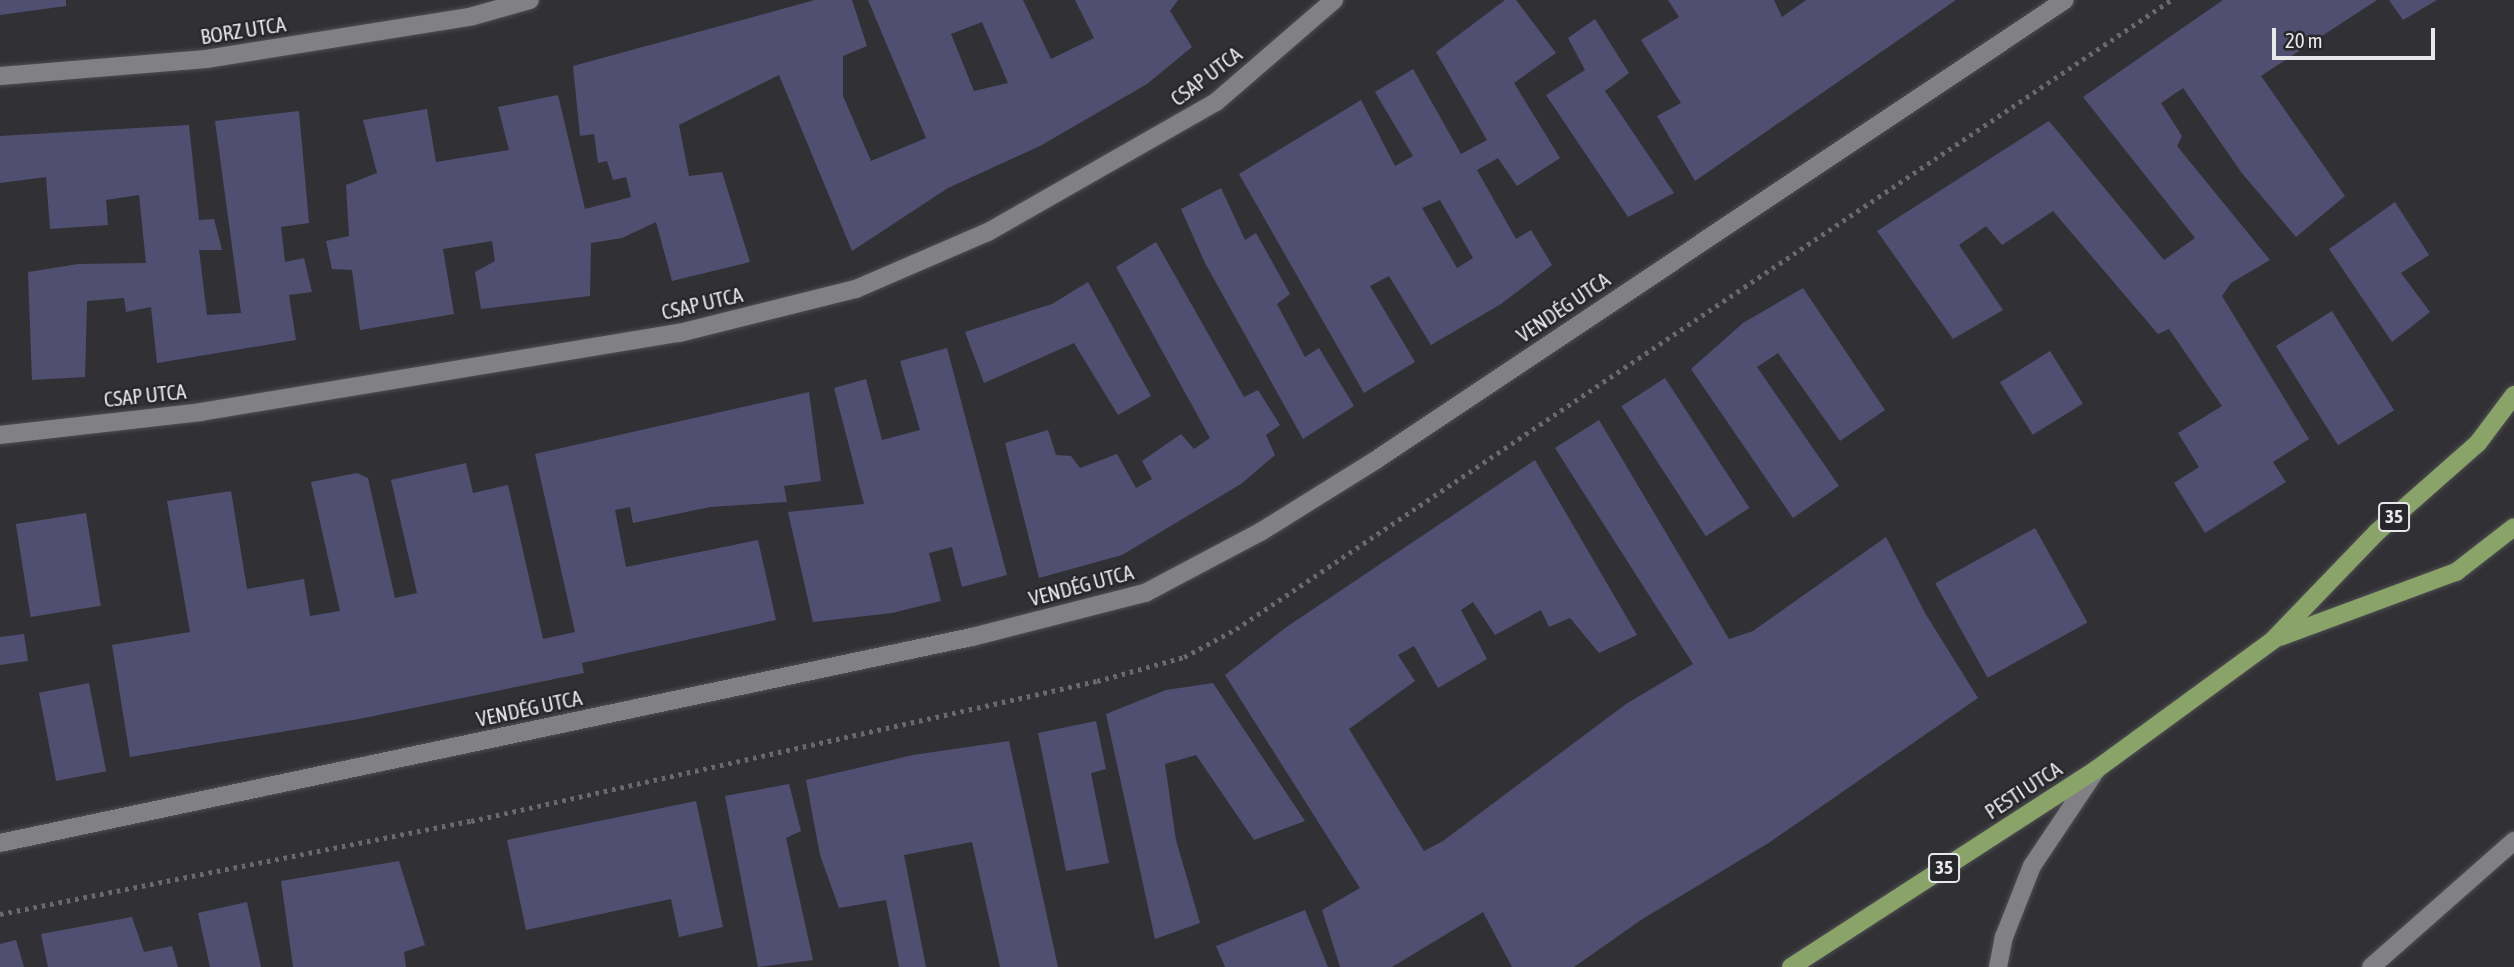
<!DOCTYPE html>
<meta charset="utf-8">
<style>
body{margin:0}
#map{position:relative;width:2514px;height:967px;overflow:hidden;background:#313135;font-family:"Asap Condensed",sans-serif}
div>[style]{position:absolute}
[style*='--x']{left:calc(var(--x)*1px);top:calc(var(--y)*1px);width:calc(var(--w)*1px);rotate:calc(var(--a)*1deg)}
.building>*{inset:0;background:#504f71;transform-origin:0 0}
.path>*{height:4.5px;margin-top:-2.25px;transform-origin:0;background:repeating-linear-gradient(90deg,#6a6a6e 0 3.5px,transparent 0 8.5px)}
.roads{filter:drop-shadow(0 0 2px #4f4f52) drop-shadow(0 0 2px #4f4f52)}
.minor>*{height:18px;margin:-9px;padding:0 9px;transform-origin:9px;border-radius:9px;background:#818185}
.major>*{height:18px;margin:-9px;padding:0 9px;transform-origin:9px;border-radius:9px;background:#89a369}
span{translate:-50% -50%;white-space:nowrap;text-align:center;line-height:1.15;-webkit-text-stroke:5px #27272b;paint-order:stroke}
.shield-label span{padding:2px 5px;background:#27272b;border:2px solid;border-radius:5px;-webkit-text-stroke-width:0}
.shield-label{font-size:19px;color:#e8e8eb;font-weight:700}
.street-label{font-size:21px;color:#e8e8eb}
.scale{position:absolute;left:2272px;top:28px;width:163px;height:32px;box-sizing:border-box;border:4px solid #e8e8eb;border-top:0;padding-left:9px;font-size:21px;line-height:24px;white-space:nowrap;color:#e8e8eb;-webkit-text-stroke:5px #27272b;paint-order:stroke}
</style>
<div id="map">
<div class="building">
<i style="clip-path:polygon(0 0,66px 0,66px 6px,0 15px)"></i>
<i style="clip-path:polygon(evenodd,815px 0,852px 0,867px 46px,843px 56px,843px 96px,871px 161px,926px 138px,868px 0,1023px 0,1051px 59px,1094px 38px,1075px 0,1178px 0,1170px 11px,1192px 47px,1147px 84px,1040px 146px,948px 188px,852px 251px,779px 75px,679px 125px,689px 176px,722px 172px,750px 262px,672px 281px,656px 222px,622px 238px,591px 243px,590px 296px,481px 309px,475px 272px,495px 261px,492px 241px,443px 249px,454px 314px,360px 330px,352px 270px,332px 269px,326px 241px,349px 236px,346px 185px,377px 173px,363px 120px,427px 109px,436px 162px,509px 150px,498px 107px,558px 95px,585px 209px,631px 197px,626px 177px,613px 180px,607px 161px,598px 163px,594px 134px,580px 136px,573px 66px,815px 0,982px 22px,1008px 83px,974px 91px,951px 34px,982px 22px)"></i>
<i style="clip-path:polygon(evenodd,1505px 0,1516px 0,1556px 53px,1514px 83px,1560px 158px,1517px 186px,1498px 158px,1477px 170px,1516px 239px,1531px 230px,1552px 265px,1501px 304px,1431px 345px,1389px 276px,1370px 286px,1415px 362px,1364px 393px,1239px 174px,1361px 100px,1395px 166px,1413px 156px,1375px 92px,1413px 69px,1461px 154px,1487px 140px,1436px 52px,1505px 0,1440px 200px,1473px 258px,1457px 268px,1422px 208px,1440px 200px)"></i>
<i style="clip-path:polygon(1668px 0,1774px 0,1782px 17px,1806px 0,1956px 0,1695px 181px,1657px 116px,1681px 103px,1641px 40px,1679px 17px)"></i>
<i style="clip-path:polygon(2223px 0,2377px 0,2261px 76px,2345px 196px,2296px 237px,2241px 172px,2183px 88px,2161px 103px,2182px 136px,2177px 146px,2270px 260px,2231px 283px,2222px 296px,2309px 439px,2273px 462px,2286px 482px,2205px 533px,2174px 483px,2199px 467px,2178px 433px,2222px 406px,2169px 329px,2158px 334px,2053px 211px,2002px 245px,1986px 226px,1959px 245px,2003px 310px,1953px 339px,1877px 231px,2049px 121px,2164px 260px,2195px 238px,2083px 97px)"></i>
<i style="clip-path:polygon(2389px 0,2437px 0,2403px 20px)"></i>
<i style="clip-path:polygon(1595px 19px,1629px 73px,1605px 91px,1674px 193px,1628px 217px,1546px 95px,1585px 70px,1568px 38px)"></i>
<i style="clip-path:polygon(299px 111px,309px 223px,281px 227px,285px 262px,304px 258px,312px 292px,289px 295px,296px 340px,157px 363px,151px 307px,126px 312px,124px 298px,87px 301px,85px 377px,32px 380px,28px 272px,78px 264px,146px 263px,139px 195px,106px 200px,108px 225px,50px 229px,46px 177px,0 183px,0 136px,189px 125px,199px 220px,214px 219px,222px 250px,199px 250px,207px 315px,241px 313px,215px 121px)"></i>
<i style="clip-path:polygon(1221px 188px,1245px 240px,1256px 233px,1290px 294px,1277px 304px,1305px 357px,1319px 348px,1354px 406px,1303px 439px,1205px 263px,1181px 209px)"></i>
<i style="clip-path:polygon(2395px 202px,2429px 255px,2401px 273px,2430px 312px,2392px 342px,2329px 249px)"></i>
<i style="clip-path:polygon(1156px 242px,1244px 397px,1258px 390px,1280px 425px,1266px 435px,1275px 455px,1241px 484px,1122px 555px,1039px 578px,1005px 443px,1048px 430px,1056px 455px,1071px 456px,1080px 468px,1117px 454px,1136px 488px,1152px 479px,1142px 461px,1181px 434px,1194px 449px,1210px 438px,1116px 267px)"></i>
<i style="clip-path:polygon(1088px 282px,1151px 396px,1118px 415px,1074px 343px,984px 383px,965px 332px,1052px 304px)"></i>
<i style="clip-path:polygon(1803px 288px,1885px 410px,1840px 441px,1778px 353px,1757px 367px,1839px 486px,1793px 518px,1691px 369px,1743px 323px)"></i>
<i style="left:2332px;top:311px;width:117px;height:66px;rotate:58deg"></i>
<i style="clip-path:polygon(947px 348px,1007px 575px,962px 587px,952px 547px,929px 553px,941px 601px,892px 613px,813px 622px,788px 512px,864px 504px,834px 388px,866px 379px,882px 440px,920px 430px,900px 361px)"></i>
<i style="left:2050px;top:351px;width:62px;height:59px;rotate:58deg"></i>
<i style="left:1665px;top:378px;width:155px;height:52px;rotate:57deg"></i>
<i style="clip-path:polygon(809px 392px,821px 481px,784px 486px,787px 502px,710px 507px,633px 523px,630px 507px,615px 510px,626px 567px,758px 540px,776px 620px,582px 663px,584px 673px,359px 719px,130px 757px,112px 645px,190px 632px,167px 501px,231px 491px,247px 589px,304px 579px,310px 616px,340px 611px,311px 482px,357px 473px,368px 478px,395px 598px,417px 593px,391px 480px,466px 463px,473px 493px,508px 485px,543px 639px,575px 632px,535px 454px)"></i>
<i style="clip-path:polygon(1599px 420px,1729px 639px,1753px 631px,1886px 537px,1925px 613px,1978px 698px,1770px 842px,1641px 920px,1574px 967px,1512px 967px,1483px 912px,1392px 967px,1340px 967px,1322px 910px,1360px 888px,1225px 675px,1285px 628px,1535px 460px,1637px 635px,1599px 653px,1570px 618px,1549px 627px,1541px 610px,1495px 635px,1473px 602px,1461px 610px,1487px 659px,1438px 688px,1414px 646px,1398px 655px,1415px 681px,1349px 729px,1424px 851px,1443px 841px,1626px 704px,1693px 664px,1555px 448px)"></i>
<i style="left:86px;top:513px;width:94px;height:71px;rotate:81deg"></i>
<i style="left:2035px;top:528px;width:108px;height:114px;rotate:61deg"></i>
<i style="clip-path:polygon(24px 634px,28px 661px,0 665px,0 637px)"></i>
<i style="left:89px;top:683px;width:90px;height:51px;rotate:79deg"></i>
<i style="clip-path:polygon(1213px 683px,1305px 821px,1254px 840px,1196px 755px,1165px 764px,1176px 840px,1200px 923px,1155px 939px,1106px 714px,1166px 690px)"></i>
<i style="clip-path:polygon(1096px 721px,1106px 769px,1091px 773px,1109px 863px,1066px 871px,1038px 733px)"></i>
<i style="clip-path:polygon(1009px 741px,1058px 967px,1000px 967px,972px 842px,904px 855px,926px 967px,899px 967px,886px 900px,839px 908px,820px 855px,806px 780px,913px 755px)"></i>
<i style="clip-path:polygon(789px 784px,801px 831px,786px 838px,813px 960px,758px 967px,725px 796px)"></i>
<i style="clip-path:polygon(696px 801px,723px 927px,679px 937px,671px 899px,526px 930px,507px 840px)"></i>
<i style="clip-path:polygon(399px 861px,425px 945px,404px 952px,406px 967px,293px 967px,281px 881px)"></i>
<i style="clip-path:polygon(247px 902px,261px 967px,210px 967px,198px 913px)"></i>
<i style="clip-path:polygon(1305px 910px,1328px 967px,1225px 967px,1216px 946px)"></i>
<i style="clip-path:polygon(132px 917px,144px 952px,172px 946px,178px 967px,48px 967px,41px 934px)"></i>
<i style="clip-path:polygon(16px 940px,24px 967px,0 967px,0 944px)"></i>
</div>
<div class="path">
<i style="--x:0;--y:914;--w:480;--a:-11.2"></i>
<i style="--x:471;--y:821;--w:641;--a:-12.61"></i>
<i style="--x:1097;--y:681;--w:90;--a:-15.4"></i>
<i style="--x:1184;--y:657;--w:59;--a:-28.3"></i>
<i style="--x:1236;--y:629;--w:1127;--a:-33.93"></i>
</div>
<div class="roads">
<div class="minor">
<i style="--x:0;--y:76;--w:207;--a:-4.7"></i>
<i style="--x:206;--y:59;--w:270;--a:-9.1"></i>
<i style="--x:473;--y:16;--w:59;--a:-15.7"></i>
<i style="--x:0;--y:435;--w:202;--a:-6.5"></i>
<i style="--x:201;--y:412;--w:484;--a:-9.4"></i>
<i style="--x:679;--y:333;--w:182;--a:-14"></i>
<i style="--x:856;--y:289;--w:144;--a:-23.4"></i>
<i style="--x:988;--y:232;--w:262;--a:-29.7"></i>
<i style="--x:1216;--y:102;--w:156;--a:-40.8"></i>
<i style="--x:0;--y:843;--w:994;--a:-11.97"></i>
<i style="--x:972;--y:637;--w:179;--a:-14.3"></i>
<i style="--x:1145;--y:593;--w:132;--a:-27.9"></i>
<i style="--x:1262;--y:531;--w:134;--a:-31.9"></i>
<i style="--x:1376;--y:460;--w:828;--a:-33.73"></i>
<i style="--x:1998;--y:967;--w:31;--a:-79"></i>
<i style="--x:2004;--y:937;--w:76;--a:-68.5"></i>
<i style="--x:2032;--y:866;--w:117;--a:-56.2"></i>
<i style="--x:2371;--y:967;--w:191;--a:-41.4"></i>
</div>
<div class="major">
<i style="--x:2280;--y:637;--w:188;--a:-20.3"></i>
<i style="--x:2456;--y:572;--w:73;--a:-37.8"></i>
<i style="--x:1791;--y:967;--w:364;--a:-32.9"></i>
<i style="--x:2097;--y:769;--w:218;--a:-36.2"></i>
<i style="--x:2273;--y:640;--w:150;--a:-46.1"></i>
<i style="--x:2377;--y:532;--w:135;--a:-41.4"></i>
<i style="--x:2478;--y:443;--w:60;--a:-53.1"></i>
</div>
</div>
<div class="shield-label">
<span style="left:2394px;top:517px">35</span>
<span style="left:1944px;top:868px">35</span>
</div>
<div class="street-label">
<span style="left:243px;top:30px;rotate:-9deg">BORZ UTCA</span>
<span style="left:1206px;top:76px;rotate:-37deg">CSAP UTCA</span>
<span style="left:702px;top:303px;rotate:-13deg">CSAP UTCA</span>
<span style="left:1563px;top:307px;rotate:-34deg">VENDÉG UTCA</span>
<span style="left:145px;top:395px;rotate:-6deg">CSAP UTCA</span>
<span style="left:1081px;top:585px;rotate:-15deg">VENDÉG UTCA</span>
<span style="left:529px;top:708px;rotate:-12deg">VENDÉG UTCA</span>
<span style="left:2023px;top:790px;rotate:-33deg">PESTI UTCA</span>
</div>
<div class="scale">20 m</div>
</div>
